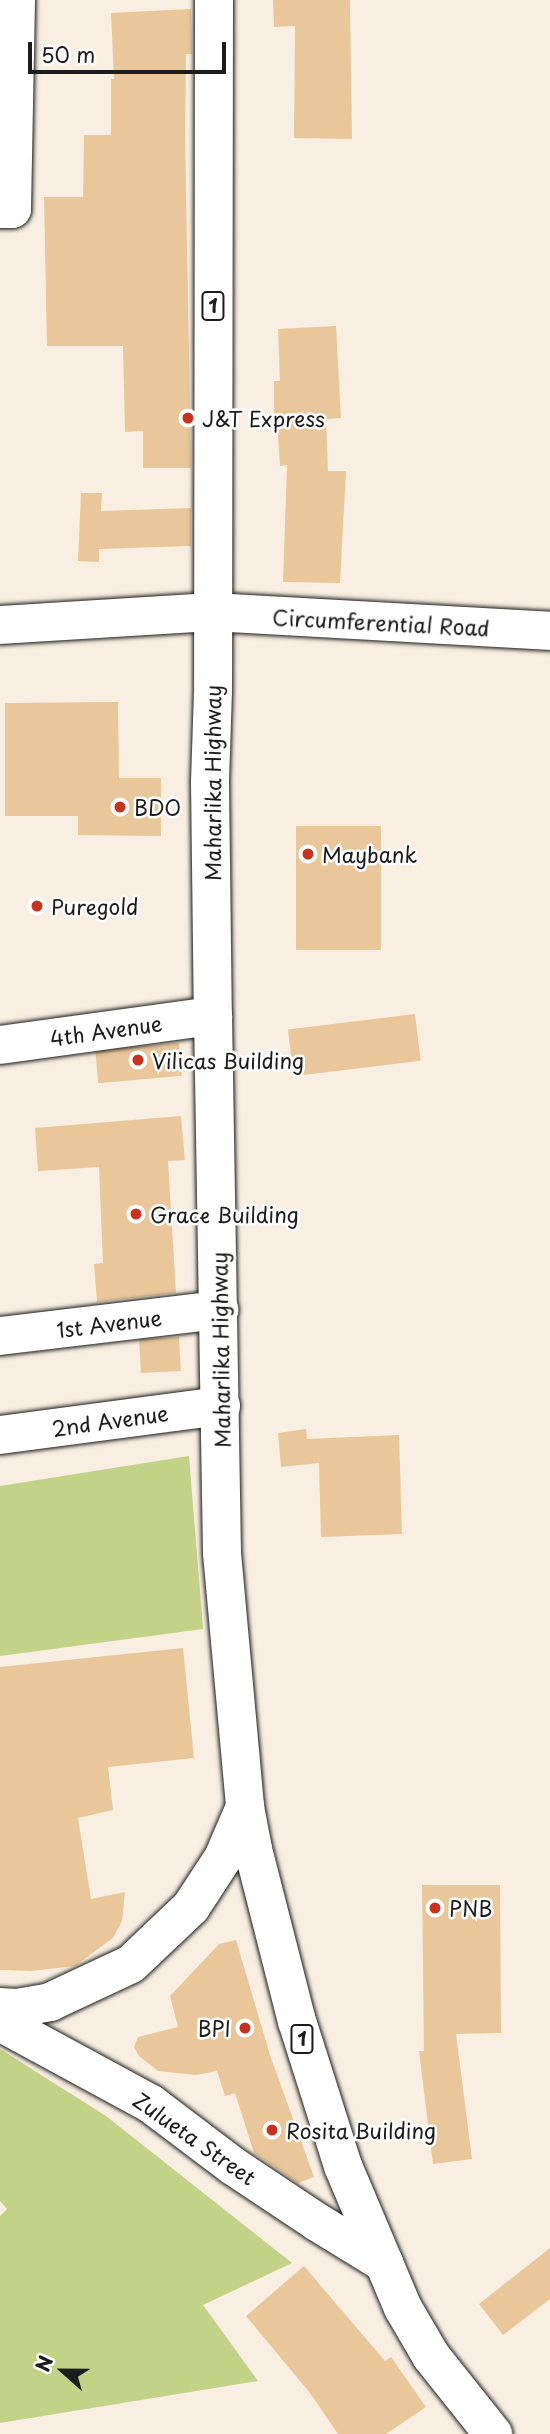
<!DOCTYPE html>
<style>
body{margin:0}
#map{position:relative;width:550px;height:2434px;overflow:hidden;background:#f8eee1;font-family:"Playpen Sans",sans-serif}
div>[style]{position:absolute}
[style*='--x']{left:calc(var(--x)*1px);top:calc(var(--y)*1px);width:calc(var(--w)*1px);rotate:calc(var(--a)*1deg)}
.green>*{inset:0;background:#c2d287}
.building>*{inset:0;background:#e9c79b;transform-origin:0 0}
.roads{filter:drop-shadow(0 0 2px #1c1c1c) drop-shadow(0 0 2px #1c1c1c)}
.minor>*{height:38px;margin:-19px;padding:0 19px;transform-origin:19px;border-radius:19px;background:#fff}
.major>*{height:38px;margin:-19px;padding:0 19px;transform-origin:19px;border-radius:19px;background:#fff}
.dots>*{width:19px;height:19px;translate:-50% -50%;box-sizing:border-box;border:4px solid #fff;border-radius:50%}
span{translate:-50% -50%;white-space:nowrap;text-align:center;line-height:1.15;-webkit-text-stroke:5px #fff;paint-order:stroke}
.shield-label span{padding:2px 5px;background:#fff;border:2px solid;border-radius:5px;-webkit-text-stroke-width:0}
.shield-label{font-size:19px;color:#1c1c1c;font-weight:700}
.poi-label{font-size:21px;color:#1c1c1c}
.left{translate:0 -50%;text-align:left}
.right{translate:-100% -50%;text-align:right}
.street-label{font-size:21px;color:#1c1c1c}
.north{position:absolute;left:28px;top:2336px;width:70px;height:70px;-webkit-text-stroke:5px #fff;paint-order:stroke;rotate:291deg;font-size:19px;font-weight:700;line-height:28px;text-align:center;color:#1c1c1c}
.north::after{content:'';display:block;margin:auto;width:24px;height:32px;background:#1c1c1c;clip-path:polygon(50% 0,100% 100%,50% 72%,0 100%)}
.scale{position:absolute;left:28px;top:42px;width:198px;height:32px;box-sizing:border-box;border:4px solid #1c1c1c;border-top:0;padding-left:9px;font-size:21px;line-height:24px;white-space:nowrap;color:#1c1c1c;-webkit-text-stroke:5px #fff;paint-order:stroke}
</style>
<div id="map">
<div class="green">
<i style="clip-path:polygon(189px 1456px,203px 1629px,0 1656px,0 1486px)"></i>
<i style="clip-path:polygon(0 2049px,106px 2116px,292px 2263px,203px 2305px,258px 2381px,0 2423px,0 2216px,7px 2209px,0 2201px)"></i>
</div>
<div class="building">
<i style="clip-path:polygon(273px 0,350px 0,352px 139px,294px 138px,295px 26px,274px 27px)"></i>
<i style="clip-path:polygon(191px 9px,192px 54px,186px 54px,185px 135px,191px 468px,143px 468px,143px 431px,125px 432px,123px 346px,47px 346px,44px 197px,83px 197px,84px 135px,111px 135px,111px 79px,114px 79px,111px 13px)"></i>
<i style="clip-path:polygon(336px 326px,341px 418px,326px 419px,328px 471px,346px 471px,340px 583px,283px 582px,287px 465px,280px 466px,277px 420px,274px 421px,274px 381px,280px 381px,278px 329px)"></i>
<i style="clip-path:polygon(81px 493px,102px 493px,101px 511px,191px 508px,191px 546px,99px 549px,99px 562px,78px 561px)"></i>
<i style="clip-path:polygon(118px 702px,119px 778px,161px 778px,161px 836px,78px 835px,78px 816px,5px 816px,5px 703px)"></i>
<i style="left:381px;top:826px;width:124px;height:85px;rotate:90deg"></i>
<i style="left:415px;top:1014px;width:47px;height:128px;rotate:83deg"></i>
<i style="left:179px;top:1043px;width:33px;height:84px;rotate:85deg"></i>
<i style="clip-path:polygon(181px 1116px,185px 1160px,168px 1161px,176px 1293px,97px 1302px,94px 1264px,103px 1263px,99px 1167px,38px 1171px,35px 1128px)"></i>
<i style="left:179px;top:1337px;width:34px;height:40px;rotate:87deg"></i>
<i style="clip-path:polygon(306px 1429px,307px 1439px,399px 1435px,402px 1534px,321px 1537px,319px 1463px,281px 1467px,278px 1433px)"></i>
<i style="clip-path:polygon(183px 1648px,194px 1758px,108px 1767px,113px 1810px,78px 1818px,91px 1899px,125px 1892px,122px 1921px,113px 1938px,75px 1966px,31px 1971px,0 1970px,0 1667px)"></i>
<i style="clip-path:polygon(422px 1885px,500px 1885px,501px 2033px,456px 2034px,472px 2159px,433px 2164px,419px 2051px,424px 2051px)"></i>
<i style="clip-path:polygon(236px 1940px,270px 2055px,314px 2177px,298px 2183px,254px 2153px,235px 2093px,225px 2096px,217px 2071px,196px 2075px,158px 2071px,139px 2056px,134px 2047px,138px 2037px,178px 2027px,170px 1996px,219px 1944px)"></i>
<i style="clip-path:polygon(550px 2248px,550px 2299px,503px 2335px,479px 2304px)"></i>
<i style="clip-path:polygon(304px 2266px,385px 2361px,391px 2357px,426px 2407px,386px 2434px,338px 2434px,310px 2393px,246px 2316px)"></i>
</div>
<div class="roads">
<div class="minor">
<i style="--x:0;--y:209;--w:12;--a:0"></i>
<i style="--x:12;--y:209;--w:209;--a:-88.9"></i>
<i style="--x:0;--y:625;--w:213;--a:-3.5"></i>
<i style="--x:0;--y:1045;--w:215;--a:-7.8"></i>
<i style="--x:0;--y:1336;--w:221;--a:-6.8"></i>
<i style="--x:0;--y:1435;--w:223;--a:-7.5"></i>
</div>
<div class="major">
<i style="--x:214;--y:0;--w:691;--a:90.08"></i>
<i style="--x:213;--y:691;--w:91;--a:91.9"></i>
<i style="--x:210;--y:782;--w:234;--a:89.3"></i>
<i style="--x:213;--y:1016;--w:537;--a:89.04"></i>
<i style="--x:222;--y:1553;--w:255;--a:84.8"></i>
<i style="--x:245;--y:1807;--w:43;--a:79.2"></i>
<i style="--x:253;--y:1849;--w:178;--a:75.7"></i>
<i style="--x:297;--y:2021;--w:152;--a:72.4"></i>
<i style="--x:343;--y:2166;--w:154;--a:67.1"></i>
<i style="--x:403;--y:2308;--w:56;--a:59.7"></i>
<i style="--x:431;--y:2356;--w:100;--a:51.5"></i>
<i style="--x:213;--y:612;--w:338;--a:3.2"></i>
<i style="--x:0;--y:2007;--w:17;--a:3"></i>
<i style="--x:17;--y:2008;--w:34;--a:-10"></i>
<i style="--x:50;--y:2002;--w:89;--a:-25.1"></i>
<i style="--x:131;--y:1964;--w:83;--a:-43.5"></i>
<i style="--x:191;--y:1907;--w:59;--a:-56.9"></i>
<i style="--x:223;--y:1858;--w:56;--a:-66.7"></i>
<i style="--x:0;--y:2022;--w:172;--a:28.5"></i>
<i style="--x:151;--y:2104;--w:103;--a:37.1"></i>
<i style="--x:233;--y:2166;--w:101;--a:33.7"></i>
<i style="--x:317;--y:2222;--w:79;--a:31.5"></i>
</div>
</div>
<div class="dots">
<i style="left:188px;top:418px;background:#c8321e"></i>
<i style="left:120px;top:807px;background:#c8321e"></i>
<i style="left:308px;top:854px;background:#c8321e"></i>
<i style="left:37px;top:906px;background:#c8321e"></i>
<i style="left:138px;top:1060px;background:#c8321e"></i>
<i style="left:136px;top:1214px;background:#c8321e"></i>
<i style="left:435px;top:1908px;background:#c8321e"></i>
<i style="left:245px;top:2028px;background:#c8321e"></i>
<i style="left:272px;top:2130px;background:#c8321e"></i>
</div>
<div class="shield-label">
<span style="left:213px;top:306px">1</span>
<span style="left:302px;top:2039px">1</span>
</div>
<div class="poi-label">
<span class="left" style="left:202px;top:418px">J&amp;T Express</span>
<span class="left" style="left:134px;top:807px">BDO</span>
<span class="left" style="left:322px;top:854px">Maybank</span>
<span class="left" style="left:51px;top:906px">Puregold</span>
<span class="left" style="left:152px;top:1060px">Vilicas Building</span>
<span class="left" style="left:150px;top:1214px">Grace Building</span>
<span class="left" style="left:449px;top:1908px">PNB</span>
<span class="right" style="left:231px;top:2028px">BPI</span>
<span class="left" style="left:286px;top:2130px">Rosita Building</span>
</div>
<div class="street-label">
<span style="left:381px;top:622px;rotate:3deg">Circumferential Road</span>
<span style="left:212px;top:783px;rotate:-90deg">Maharlika Highway</span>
<span style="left:106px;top:1030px;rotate:-8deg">4th Avenue</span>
<span style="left:109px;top:1323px;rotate:-7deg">1st Avenue</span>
<span style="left:220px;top:1350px;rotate:-91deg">Maharlika Highway</span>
<span style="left:110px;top:1420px;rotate:-8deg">2nd Avenue</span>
<span style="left:195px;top:2138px;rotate:35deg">Zulueta Street</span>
</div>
<div class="north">N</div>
<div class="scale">50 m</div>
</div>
